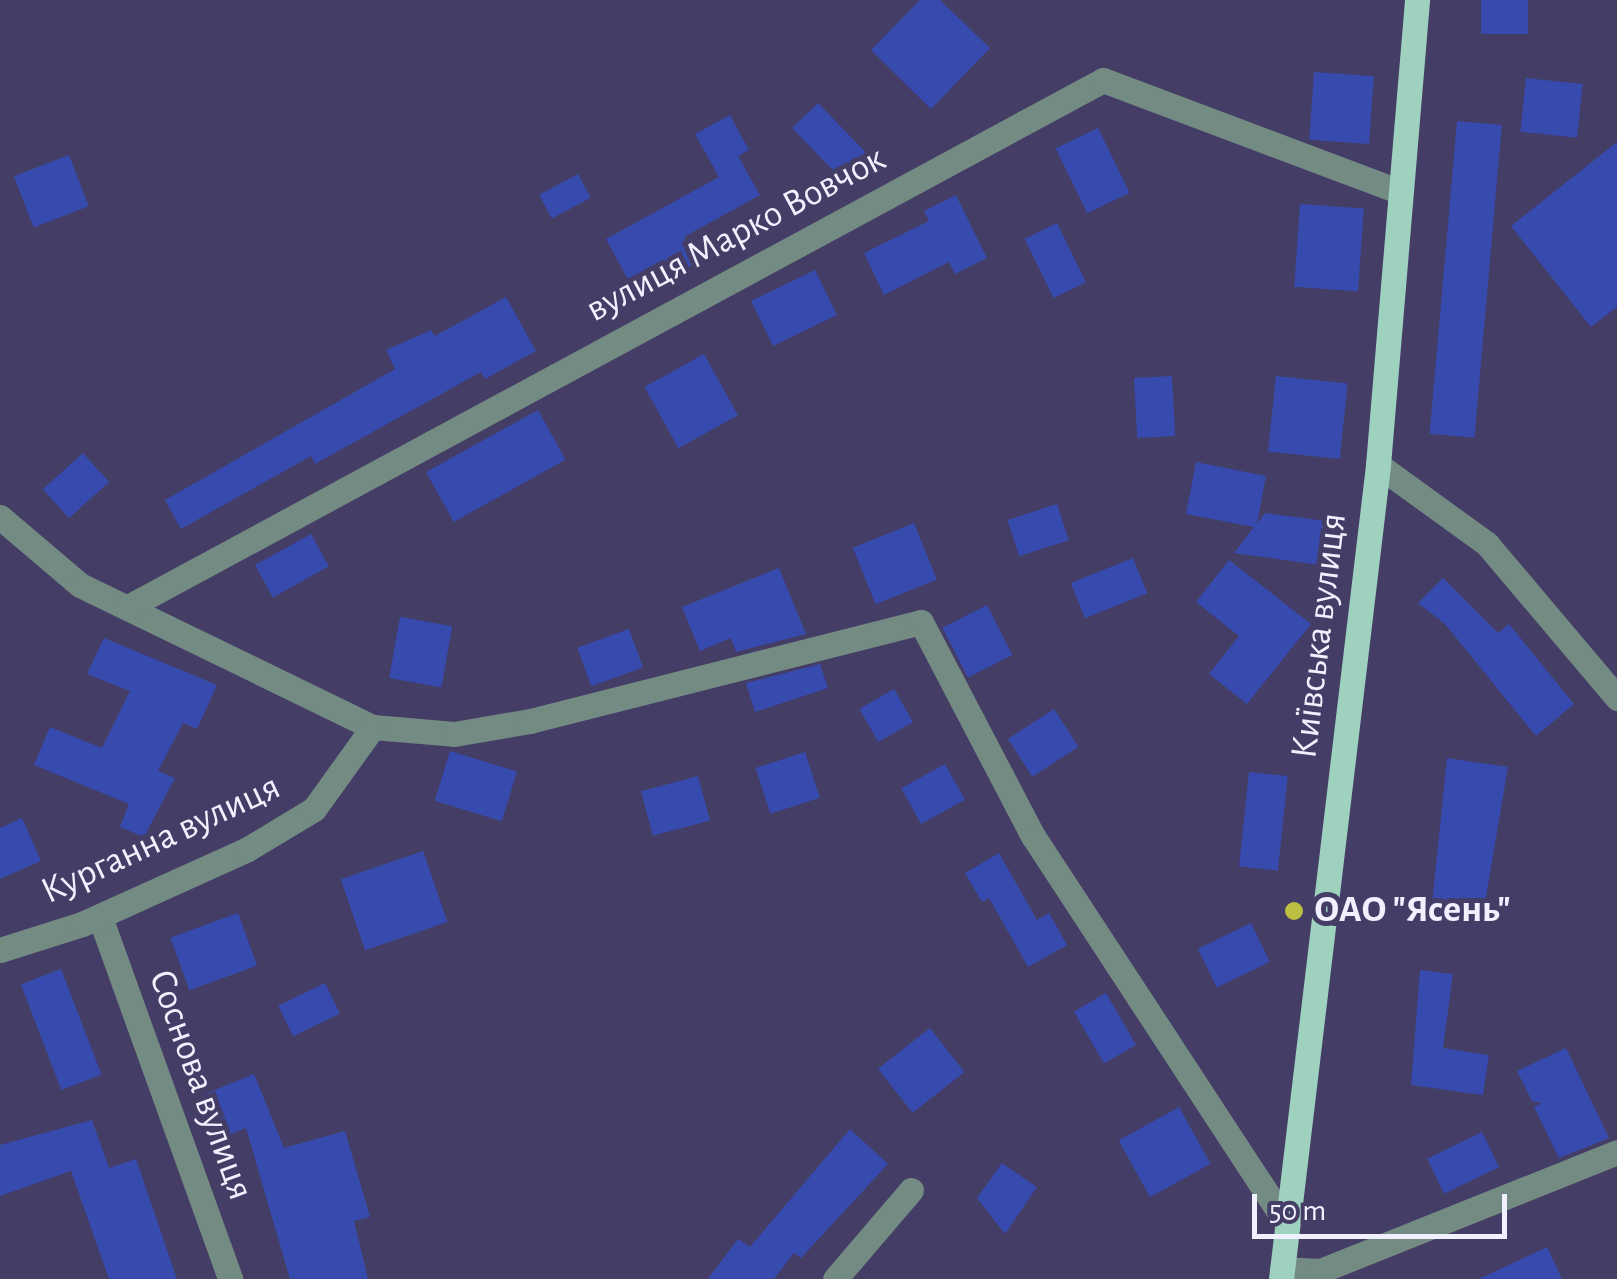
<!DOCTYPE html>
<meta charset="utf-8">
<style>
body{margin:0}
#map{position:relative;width:1617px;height:1279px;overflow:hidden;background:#443d66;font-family:"Alegreya Sans",sans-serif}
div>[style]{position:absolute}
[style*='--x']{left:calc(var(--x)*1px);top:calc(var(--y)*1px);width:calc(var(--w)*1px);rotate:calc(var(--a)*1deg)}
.building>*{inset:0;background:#374bae;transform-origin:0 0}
.minor>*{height:25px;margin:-12.5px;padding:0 12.5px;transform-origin:12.5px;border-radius:12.5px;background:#738b82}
.major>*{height:25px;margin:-12.5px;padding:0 12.5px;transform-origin:12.5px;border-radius:12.5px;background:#9fd1bf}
.dots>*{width:28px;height:28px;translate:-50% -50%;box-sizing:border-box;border:5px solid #443d66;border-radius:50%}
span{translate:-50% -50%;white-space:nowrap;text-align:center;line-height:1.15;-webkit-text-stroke:10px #443d66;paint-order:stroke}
.street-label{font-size:38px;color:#f1f0ff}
.poi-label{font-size:38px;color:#f1f0ff;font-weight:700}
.left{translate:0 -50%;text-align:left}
.scale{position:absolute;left:1252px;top:1194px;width:255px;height:45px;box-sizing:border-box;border:5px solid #f1f0ff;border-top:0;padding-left:12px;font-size:30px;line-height:35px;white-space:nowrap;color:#f1f0ff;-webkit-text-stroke:8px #443d66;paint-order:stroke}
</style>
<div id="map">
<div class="building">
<i style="clip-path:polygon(920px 0,940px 0,990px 48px,931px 109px,871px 50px)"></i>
<i style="left:1481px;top:0;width:47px;height:34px"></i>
<i style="left:1314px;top:72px;width:60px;height:68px;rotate:4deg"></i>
<i style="left:1526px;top:78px;width:57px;height:54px;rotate:6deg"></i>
<i style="left:818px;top:103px;width:71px;height:36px;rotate:46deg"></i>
<i style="clip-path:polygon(730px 115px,749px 150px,738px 156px,760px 195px,684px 237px,698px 262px,637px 296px,606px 239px,719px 177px,695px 134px)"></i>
<i style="left:1457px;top:121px;width:45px;height:314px;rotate:5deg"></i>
<i style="left:1098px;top:128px;width:72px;height:47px;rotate:64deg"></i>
<i style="clip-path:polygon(1617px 142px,1617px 307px,1591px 327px,1511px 226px)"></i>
<i style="left:69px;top:155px;width:55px;height:59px;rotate:69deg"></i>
<i style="left:578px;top:174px;width:27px;height:44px;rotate:62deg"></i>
<i style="clip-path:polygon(956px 195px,987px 258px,955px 274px,949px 262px,884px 295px,864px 253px,929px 221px,924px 211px)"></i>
<i style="left:1300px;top:204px;width:64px;height:83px;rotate:4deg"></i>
<i style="left:1057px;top:223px;width:66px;height:36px;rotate:64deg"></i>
<i style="left:815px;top:270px;width:50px;height:71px;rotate:64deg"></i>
<i style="clip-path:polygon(506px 297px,536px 351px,485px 379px,481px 372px,315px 464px,311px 456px,181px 529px,165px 500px,395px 369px,386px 350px,431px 330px,435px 336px)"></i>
<i style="left:704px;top:354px;width:70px;height:68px;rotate:61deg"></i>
<i style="left:1172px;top:376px;width:60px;height:38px;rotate:87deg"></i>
<i style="left:1276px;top:376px;width:72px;height:76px;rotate:6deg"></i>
<i style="left:538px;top:410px;width:57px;height:128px;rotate:61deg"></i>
<i style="left:83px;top:453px;width:39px;height:54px;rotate:48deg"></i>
<i style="clip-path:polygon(1196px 462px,1266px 476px,1257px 524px,1265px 513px,1326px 521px,1320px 565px,1234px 553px,1254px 527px,1186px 514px)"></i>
<i style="left:1057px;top:504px;width:38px;height:52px;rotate:72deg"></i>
<i style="left:914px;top:523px;width:61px;height:66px;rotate:68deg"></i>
<i style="left:311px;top:534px;width:37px;height:64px;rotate:61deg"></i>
<i style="left:1133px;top:558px;width:38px;height:67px;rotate:68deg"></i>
<i style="clip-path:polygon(1229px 560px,1311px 624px,1247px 704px,1209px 674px,1239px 636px,1196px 602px)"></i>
<i style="clip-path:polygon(779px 568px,806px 634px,736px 652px,731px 638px,700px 651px,682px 607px)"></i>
<i style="clip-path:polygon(1443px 578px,1498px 633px,1509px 624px,1574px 704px,1536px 736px,1445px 624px,1418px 603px)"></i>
<i style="left:987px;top:605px;width:56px;height:50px;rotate:63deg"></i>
<i style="left:400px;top:617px;width:53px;height:62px;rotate:10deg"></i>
<i style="left:629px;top:629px;width:41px;height:55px;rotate:70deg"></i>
<i style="clip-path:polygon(104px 638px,217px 685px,197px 729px,183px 723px,158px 771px,175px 778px,144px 837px,120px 827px,129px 804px,34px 765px,50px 727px,102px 748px,130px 691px,87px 674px)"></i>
<i style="clip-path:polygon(820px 664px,828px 688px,755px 712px,746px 683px)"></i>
<i style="left:894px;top:689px;width:38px;height:40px;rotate:60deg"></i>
<i style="left:1054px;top:709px;width:45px;height:55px;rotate:57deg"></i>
<i style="left:450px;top:751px;width:70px;height:52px;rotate:17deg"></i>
<i style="left:805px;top:752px;width:48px;height:52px;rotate:72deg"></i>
<i style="clip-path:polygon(1447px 758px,1508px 767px,1482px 921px,1431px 914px)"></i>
<i style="left:945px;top:764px;width:41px;height:50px;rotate:61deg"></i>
<i style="left:1249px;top:772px;width:39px;height:95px;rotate:6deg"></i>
<i style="left:698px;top:776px;width:46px;height:59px;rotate:75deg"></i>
<i style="clip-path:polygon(22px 818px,41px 861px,0 879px,0 828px)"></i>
<i style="left:423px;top:851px;width:75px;height:87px;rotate:71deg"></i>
<i style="clip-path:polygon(999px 853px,1037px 920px,1049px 913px,1067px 945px,1028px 967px,989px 898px,982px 902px,965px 873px)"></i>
<i style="left:238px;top:913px;width:56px;height:72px;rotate:70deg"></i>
<i style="left:1251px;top:923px;width:43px;height:59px;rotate:64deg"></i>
<i style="left:61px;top:969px;width:113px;height:43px;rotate:69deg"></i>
<i style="clip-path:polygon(1420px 970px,1453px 974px,1443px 1048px,1489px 1055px,1483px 1095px,1411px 1085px)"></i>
<i style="left:325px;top:983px;width:34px;height:52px;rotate:64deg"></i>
<i style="left:1106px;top:993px;width:60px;height:37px;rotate:60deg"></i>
<i style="left:930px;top:1028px;width:56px;height:66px;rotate:52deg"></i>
<i style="clip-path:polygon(1566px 1048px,1609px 1138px,1559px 1158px,1534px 1107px,1542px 1103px,1532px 1101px,1517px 1071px)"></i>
<i style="clip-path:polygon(254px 1074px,284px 1148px,345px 1131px,370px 1217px,354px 1221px,368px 1279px,290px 1279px,246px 1128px,224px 1137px,205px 1094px)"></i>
<i style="left:1179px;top:1107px;width:65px;height:69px;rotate:61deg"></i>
<i style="clip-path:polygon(92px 1120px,109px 1168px,136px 1159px,177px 1279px,109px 1279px,71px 1171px,0 1196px,0 1145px)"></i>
<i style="clip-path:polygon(850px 1129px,888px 1164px,801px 1258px,794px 1253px,774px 1279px,708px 1279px,738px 1239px,750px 1247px)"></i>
<i style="left:1482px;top:1132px;width:39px;height:61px;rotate:64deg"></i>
<i style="clip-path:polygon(1002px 1163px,1037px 1187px,1005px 1234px,977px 1198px)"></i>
<i style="clip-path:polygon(1547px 1247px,1562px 1279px,1479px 1279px)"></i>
</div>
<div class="minor">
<i style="--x:1378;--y:465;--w:135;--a:35.9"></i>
<i style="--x:1487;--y:544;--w:202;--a:49.8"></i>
<i style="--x:0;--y:517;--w:105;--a:40.4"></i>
<i style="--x:80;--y:585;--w:326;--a:25.9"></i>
<i style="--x:373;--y:727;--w:81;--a:4.9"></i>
<i style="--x:454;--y:734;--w:77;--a:-9.7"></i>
<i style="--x:530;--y:721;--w:403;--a:-14.2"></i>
<i style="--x:921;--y:622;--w:242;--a:62.4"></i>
<i style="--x:1033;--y:836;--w:460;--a:56.8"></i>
<i style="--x:128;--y:607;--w:1108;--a:-28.39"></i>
<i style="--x:1103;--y:80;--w:315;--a:20.6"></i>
<i style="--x:100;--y:917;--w:385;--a:70.2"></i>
<i style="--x:0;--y:950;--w:86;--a:-17.6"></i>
<i style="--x:82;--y:924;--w:180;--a:-24.3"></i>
<i style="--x:246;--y:850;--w:79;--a:-31.1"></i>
<i style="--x:314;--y:809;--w:101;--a:-54.3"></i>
<i style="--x:1282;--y:1269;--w:38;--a:3"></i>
<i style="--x:1320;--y:1271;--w:320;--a:-21.8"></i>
<i style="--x:835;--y:1279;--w:117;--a:-49.5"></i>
</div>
<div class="major">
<i style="--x:1281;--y:1279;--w:820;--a:-83.2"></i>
<i style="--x:1378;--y:465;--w:467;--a:-85.2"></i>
</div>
<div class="dots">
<i style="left:1294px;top:911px;background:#bdbf43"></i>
</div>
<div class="street-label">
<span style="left:736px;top:235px;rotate:-28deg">вулиця Марко Вовчок</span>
<span style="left:1320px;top:636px;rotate:-83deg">Київська вулиця</span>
<span style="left:161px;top:840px;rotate:-25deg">Курганна вулиця</span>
<span style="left:200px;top:1085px;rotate:70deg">Соснова вулиця</span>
</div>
<div class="poi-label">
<span class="left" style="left:1314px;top:911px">ОАО "Ясень"</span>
</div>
<div class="scale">50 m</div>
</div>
